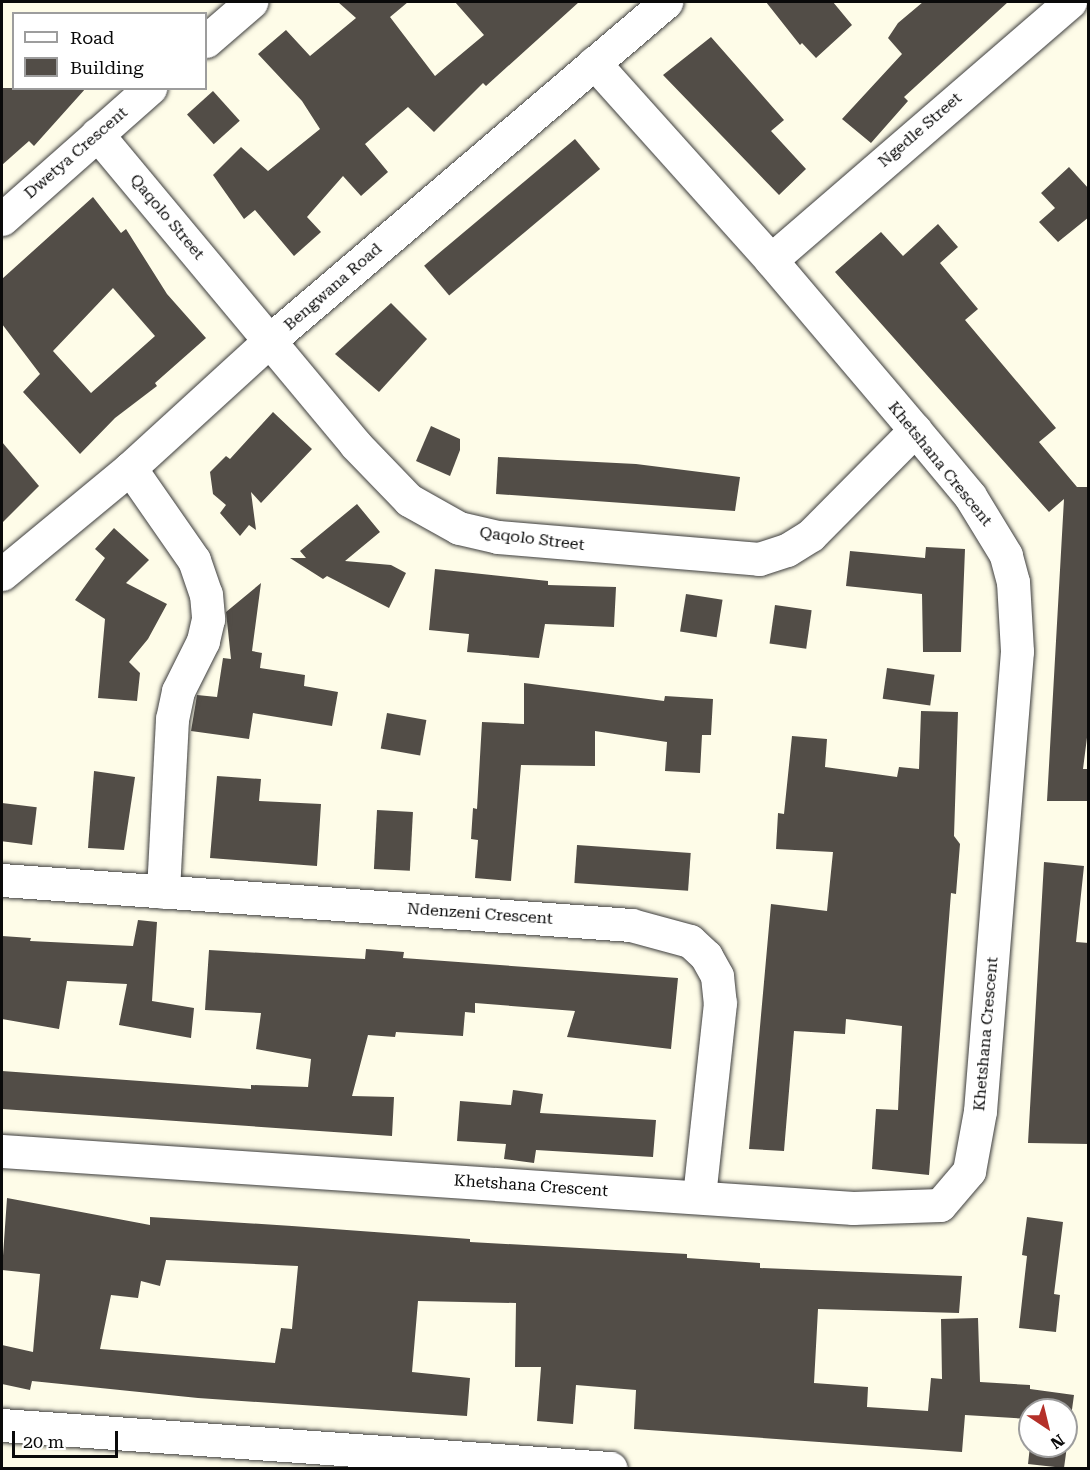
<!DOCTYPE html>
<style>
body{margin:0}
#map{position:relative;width:1090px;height:1470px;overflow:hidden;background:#fefce8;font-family:"Roboto Serif",serif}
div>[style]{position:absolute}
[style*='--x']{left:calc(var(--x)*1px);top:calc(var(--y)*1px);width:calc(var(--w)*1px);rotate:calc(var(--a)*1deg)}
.building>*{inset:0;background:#524d47;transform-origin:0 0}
.roads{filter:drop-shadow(0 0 2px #3d3d3d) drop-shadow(0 0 2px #3d3d3d)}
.minor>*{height:33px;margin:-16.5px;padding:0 16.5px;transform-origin:16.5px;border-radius:16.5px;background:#fff}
span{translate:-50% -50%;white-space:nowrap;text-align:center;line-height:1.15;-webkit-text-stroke:6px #fff;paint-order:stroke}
.street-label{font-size:16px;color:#0a0a0a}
.frame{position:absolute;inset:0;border:3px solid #0a0a0a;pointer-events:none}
.legend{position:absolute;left:12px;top:12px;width:195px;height:78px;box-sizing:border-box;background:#fff;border:2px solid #9d9d9d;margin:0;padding:8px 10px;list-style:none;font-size:18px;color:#0a0a0a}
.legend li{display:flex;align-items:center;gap:12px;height:30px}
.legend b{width:30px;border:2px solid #9d9d9d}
.north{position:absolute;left:1018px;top:1398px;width:60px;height:60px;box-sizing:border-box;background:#fff;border:2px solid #9d9d9d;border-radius:50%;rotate:145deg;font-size:16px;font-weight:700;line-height:24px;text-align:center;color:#0a0a0a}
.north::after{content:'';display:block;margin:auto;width:21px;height:27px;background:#b43029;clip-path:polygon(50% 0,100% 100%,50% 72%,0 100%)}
.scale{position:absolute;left:12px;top:1431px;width:106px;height:27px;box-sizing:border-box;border:3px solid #0a0a0a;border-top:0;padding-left:8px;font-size:18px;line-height:21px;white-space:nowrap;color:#0a0a0a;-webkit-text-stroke:4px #fff;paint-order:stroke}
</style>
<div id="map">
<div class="building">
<i style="clip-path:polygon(338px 2px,408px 2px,390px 17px,435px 76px,484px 35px,455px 2px,579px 2px,486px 86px,483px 83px,434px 132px,408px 107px,365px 144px,388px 172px,361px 196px,343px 176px,307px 217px,321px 232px,294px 256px,255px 210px,244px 219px,213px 175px,241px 147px,268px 171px,320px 129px,302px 101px,258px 54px,286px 30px,310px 56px,356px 18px)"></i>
<i style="clip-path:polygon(766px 2px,833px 2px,852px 25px,816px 58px,802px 43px,800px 45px)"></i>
<i style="clip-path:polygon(923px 2px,1008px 2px,904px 97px,908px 101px,871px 143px,842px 119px,902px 54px,888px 38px,898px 23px)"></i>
<i style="clip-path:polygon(711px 37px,784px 120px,771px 131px,806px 169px,779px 195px,663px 75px)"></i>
<i style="clip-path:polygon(2px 88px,86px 88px,34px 146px,29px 141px,2px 165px)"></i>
<i style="left:213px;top:91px;width:40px;height:35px;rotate:48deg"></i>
<i style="left:575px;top:139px;width:39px;height:197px;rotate:50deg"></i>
<i style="clip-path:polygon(1069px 167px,1089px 189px,1089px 217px,1058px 242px,1039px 222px,1055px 208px,1041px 193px)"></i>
<i style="clip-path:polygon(evenodd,93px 197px,121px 233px,126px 229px,167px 294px,206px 338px,155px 383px,157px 386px,115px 418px,80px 454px,23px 392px,40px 374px,2px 324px,2px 279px,93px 197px,113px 288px,155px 336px,91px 393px,53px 351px,113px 288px)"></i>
<i style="clip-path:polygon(938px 224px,958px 247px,940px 263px,978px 309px,965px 320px,1056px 428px,1039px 442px,1077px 487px,1089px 487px,1089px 722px,1083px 769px,1089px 769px,1089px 801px,1047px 801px,1064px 499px,1049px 512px,835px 272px,881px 232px,903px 256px)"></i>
<i style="clip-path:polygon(391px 303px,427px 339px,379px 392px,335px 354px)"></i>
<i style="clip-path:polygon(273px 412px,312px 449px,261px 503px,251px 492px,256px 530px,249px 525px,240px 536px,220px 513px,226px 505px,213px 494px,210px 472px,226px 456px,230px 459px)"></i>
<i style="clip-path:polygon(431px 426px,460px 439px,460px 450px,450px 476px,416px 461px)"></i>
<i style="clip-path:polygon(2px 442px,39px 486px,2px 523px)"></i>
<i style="clip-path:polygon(498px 457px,636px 464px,740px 477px,735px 511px,496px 494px)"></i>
<i style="clip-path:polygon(357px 504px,380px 532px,345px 561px,391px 565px,406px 573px,389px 608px,327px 576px,323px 579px,290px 558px,306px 558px,300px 551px)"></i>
<i style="clip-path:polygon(114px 528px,149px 560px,126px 583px,167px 604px,148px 639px,129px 662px,140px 673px,137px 701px,98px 698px,105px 619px,75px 600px,105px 558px,95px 549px)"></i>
<i style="clip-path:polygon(926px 547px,965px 549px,961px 652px,923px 652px,922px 594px,846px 586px,850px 551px,925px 558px)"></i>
<i style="clip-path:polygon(435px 569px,548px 581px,548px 585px,616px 587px,614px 627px,545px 624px,539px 658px,467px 652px,469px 634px,429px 630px)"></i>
<i style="clip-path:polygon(261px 583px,252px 651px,262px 653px,260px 668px,305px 675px,304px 686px,338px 692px,332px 726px,253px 713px,249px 739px,191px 731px,197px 695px,217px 697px,223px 658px,231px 659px,226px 612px)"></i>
<i style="left:686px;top:594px;width:37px;height:38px;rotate:9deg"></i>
<i style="left:775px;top:605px;width:37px;height:39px;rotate:8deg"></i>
<i style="left:887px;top:668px;width:48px;height:31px;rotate:8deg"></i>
<i style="clip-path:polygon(524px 683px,664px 701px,665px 696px,713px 699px,711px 735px,702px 735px,700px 773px,665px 771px,667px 742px,595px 731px,595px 766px,521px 765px,511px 881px,475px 878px,478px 840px,471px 839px,473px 808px,477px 809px,482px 722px,524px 724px)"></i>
<i style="clip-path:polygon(921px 711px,958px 712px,954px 836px,960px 844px,956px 894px,951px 893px,929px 1175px,872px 1169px,876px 1109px,898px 1110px,902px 1026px,846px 1019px,845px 1034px,794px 1031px,784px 1151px,749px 1149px,771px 904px,827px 911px,833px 852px,776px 849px,778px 813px,784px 814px,792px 736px,827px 739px,825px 767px,897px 777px,899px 767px,919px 769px)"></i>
<i style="left:387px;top:713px;width:40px;height:36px;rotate:10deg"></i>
<i style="clip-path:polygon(94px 771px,135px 777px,124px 850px,88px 848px)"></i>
<i style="clip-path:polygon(217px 776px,261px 779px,259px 801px,321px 804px,317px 866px,210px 858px)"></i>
<i style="left:2px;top:803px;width:35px;height:38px;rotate:7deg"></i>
<i style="left:377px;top:810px;width:36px;height:59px;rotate:3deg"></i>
<i style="left:577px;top:845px;width:114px;height:38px;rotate:4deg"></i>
<i style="clip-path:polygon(1044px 862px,1084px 866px,1076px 942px,1089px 943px,1089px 1144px,1028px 1143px)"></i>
<i style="clip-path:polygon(138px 920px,157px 922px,152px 1001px,194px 1008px,191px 1038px,119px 1025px,127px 984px,67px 981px,59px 1029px,2px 1019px,2px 936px,31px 938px,30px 941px,133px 946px)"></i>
<i style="clip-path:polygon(366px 949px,404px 952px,403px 958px,678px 978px,671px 1049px,567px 1037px,575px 1011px,475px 1003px,475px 1013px,465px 1012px,463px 1036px,396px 1032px,395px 1037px,368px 1035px,352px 1096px,394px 1097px,392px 1136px,2px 1109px,2px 1071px,251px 1089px,251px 1085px,308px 1087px,311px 1059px,256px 1049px,261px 1013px,205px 1010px,209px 950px,365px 959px)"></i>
<i style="clip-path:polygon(513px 1090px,543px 1094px,540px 1113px,656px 1120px,653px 1157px,536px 1150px,534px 1163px,504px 1159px,506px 1144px,457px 1141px,460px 1101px,511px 1105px)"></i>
<i style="clip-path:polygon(evenodd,7px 1198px,150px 1225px,150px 1217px,292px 1226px,470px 1239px,470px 1242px,687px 1254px,687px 1258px,760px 1263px,760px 1268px,962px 1276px,959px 1313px,818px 1309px,814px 1383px,868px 1387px,867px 1407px,928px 1411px,931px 1378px,942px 1379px,941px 1319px,978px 1318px,980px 1382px,1030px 1385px,1030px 1389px,1074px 1395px,1064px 1468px,1028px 1464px,1030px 1446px,1066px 1446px,1066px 1410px,1030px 1410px,1030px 1419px,965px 1415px,962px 1452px,634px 1429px,636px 1390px,576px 1385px,573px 1424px,537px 1421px,541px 1367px,515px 1367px,516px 1303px,418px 1301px,412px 1372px,470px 1378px,467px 1416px,198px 1398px,32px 1381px,30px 1390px,2px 1384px,2px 1345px,33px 1352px,40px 1274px,2px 1270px,7px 1198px,166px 1260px,298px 1266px,292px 1329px,281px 1328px,275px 1363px,100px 1349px,111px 1295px,138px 1298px,141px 1281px,160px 1286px,166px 1260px)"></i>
<i style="clip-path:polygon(1027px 1217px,1063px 1222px,1054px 1294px,1060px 1295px,1056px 1332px,1019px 1328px,1027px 1256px,1022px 1255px)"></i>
</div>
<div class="roads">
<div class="minor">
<i style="--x:206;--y:41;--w:60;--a:-40.9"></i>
<i style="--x:97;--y:134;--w:403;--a:50.2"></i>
<i style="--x:355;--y:444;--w:78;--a:46"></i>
<i style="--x:409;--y:500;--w:57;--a:29.2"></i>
<i style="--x:459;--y:528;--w:40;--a:13"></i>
<i style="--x:498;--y:537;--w:262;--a:4.8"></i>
<i style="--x:759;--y:559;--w:29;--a:-18"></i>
<i style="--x:787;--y:550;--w:28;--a:-32"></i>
<i style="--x:811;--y:535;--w:148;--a:-45.3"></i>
<i style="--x:2;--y:219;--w:198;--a:-41.5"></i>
<i style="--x:771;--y:260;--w:395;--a:-40.8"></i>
<i style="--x:130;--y:468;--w:112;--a:55.2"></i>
<i style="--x:194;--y:560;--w:36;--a:71"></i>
<i style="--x:206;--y:594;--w:25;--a:85"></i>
<i style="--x:208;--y:619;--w:23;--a:103"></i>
<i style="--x:203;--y:641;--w:56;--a:116.6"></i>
<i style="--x:178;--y:691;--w:29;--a:102"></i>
<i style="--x:172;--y:719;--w:173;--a:93"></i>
<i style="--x:2;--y:574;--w:166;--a:-39.6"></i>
<i style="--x:130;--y:468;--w:190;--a:-42.4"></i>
<i style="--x:270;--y:340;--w:521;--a:-40.48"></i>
<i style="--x:2;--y:880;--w:631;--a:4.09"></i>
<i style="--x:631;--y:925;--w:61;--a:15.2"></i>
<i style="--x:690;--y:941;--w:22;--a:43"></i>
<i style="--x:706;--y:956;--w:23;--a:61"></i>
<i style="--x:717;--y:976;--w:27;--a:84"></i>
<i style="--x:720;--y:1003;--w:195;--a:96.2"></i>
<i style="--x:2;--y:1151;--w:853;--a:3.83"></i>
<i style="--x:853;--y:1208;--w:87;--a:-2"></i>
<i style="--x:940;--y:1205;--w:45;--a:-49.5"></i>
<i style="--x:969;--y:1171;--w:61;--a:-79.6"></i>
<i style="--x:980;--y:1111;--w:461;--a:-85.4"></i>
<i style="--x:1017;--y:651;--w:69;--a:-93.3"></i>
<i style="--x:1013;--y:582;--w:28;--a:-105"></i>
<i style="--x:1006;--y:555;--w:69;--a:-121.4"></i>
<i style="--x:970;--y:496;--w:86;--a:-129.8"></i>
<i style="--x:915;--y:430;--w:223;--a:-130.3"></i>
<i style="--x:771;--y:260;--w:265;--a:-131.9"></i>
<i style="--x:2;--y:1425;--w:610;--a:4.05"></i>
</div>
</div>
<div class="street-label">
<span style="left:920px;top:130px;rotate:-41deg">Ngedle Street</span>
<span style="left:76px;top:153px;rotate:-41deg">Dwetya Crescent</span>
<span style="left:167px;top:217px;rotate:50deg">Qaqolo Street</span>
<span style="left:333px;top:287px;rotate:-41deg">Bengwana Road</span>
<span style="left:940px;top:464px;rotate:51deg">Khetshana Crescent</span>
<span style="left:532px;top:539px;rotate:7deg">Qaqolo Street</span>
<span style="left:480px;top:914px;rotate:4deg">Ndenzeni Crescent</span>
<span style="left:986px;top:1034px;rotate:-85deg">Khetshana Crescent</span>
<span style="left:531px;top:1186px;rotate:4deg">Khetshana Crescent</span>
</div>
<div class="frame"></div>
<ul class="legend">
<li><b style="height:8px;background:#fff"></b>Road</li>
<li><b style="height:16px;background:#524d47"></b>Building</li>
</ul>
<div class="north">N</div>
<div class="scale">20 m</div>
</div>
